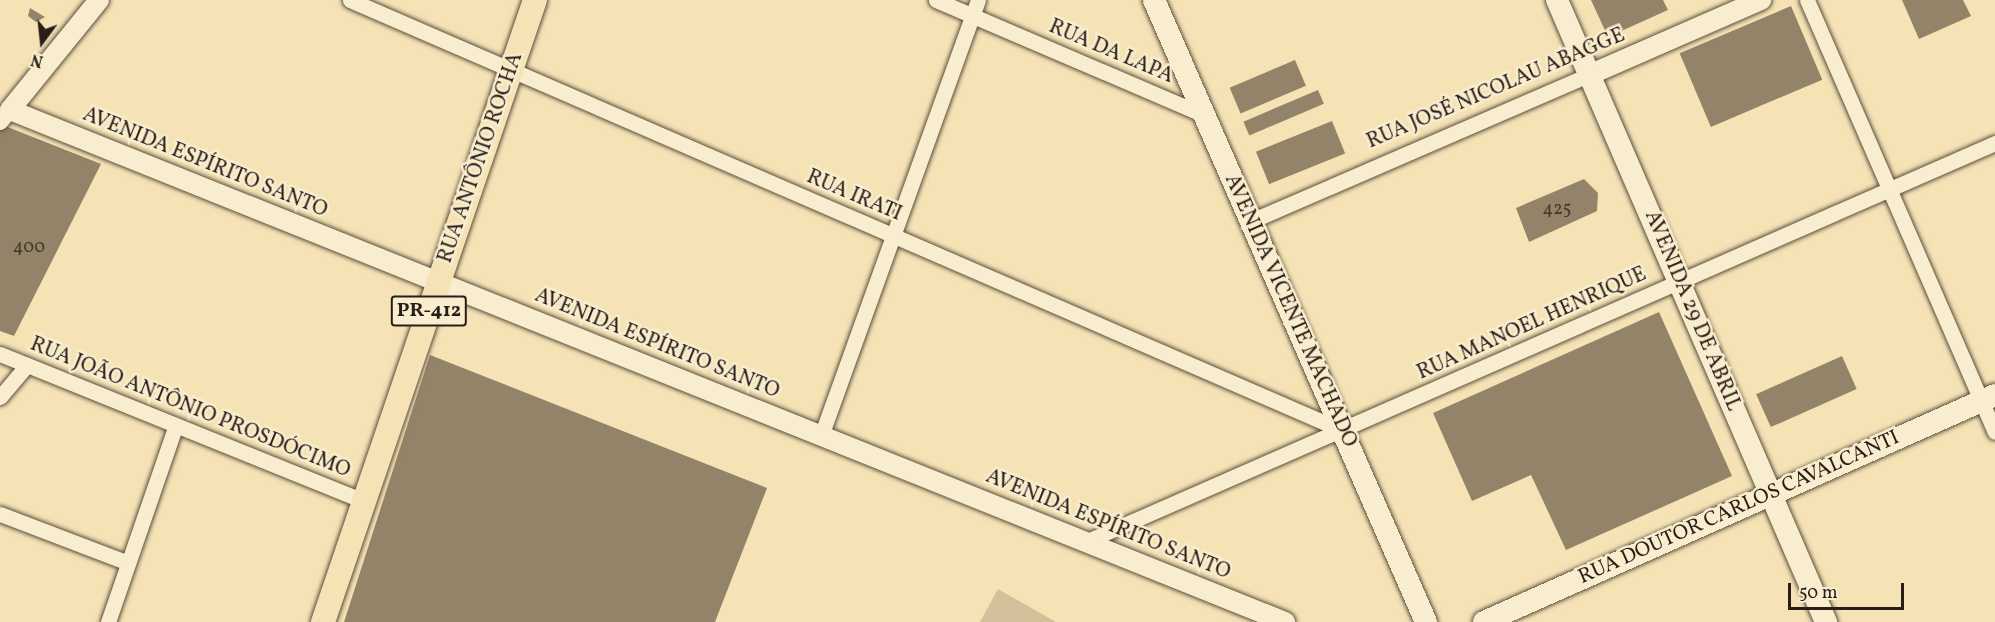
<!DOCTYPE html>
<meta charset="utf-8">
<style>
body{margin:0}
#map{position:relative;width:1995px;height:622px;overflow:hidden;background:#f5e3b5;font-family:Vollkorn,serif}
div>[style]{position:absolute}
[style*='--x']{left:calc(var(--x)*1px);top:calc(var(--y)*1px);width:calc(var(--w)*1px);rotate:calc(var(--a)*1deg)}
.green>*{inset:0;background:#d2c19a}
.building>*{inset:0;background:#938469;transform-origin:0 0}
.roads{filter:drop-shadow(0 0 2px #5c4e3e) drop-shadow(0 0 2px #5c4e3e)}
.minor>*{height:15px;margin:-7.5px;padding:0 7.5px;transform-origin:7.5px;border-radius:7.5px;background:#f8edcf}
.tertiary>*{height:20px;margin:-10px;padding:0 10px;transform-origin:10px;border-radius:10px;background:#f8edcf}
.secondary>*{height:22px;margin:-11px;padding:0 11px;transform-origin:11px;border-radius:11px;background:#f8edcf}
.primary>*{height:24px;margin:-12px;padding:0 12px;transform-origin:12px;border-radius:12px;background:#f5e3b5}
span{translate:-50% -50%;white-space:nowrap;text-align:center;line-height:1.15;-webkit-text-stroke:5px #f8edcf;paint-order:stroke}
.number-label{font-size:18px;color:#44372c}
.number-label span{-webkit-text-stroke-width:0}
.shield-label span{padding:2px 4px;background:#f8edcf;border:2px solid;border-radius:4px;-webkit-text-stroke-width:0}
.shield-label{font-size:20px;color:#291d17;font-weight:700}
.street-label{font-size:21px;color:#291d17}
.north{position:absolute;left:12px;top:12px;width:60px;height:60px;-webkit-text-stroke:4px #f8edcf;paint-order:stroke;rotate:195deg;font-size:16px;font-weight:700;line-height:24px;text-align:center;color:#291d17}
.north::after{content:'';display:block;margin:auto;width:21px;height:27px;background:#291d17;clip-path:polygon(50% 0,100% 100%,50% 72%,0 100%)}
.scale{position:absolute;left:1788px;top:583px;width:116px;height:27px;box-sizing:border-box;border:3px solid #291d17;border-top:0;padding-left:8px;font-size:18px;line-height:21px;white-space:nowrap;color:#291d17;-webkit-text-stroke:4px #f8edcf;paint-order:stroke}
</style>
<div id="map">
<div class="green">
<i style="clip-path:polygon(998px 589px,1056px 622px,980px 622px)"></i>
</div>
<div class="building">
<i style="clip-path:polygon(1591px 0,1663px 0,1668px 10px,1608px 37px)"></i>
<i style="clip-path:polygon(1902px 0,1963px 0,1971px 16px,1919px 39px)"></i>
<i style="left:1791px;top:6px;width:80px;height:121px;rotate:67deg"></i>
<i style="clip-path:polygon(30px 8px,45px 17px,36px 22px,28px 16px)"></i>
<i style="left:1295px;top:60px;width:28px;height:71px;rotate:67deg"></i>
<i style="left:1318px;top:90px;width:15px;height:81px;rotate:67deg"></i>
<i style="left:1332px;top:121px;width:35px;height:82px;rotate:68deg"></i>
<i style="clip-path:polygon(0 124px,101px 164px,14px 336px,0 331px)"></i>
<i style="clip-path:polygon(1584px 179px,1598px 193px,1597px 211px,1529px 242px,1516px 208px)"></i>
<i style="clip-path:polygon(1659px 312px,1732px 476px,1566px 550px,1531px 475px,1472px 501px,1433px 413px)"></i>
<i style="clip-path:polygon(430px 355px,767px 488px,715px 622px,344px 622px)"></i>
<i style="left:1842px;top:356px;width:36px;height:94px;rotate:66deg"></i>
</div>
<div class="roads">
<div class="minor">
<i style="--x:350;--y:0;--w:1081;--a:23.44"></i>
<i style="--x:936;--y:0;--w:292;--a:23.2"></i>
<i style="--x:1807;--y:0;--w:471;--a:66.5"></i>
<i style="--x:0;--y:122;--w:16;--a:-50"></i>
<i style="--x:1251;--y:221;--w:368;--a:-23.4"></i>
<i style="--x:0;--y:354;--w:393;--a:22"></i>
<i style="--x:0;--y:397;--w:42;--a:-49.8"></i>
<i style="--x:821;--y:436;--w:463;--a:-70.2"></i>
<i style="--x:0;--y:514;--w:137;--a:20.9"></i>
<i style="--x:1085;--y:542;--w:994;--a:-23.68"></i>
<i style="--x:108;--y:622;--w:208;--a:-71"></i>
</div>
<div class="tertiary">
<i style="--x:99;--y:0;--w:141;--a:129"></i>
<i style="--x:10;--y:110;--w:1374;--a:21.88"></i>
<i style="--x:1589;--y:75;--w:188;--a:-23.6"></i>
</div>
<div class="secondary">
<i style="--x:1154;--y:0;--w:679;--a:66.38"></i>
<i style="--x:1557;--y:0;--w:678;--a:66.61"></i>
<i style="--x:1484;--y:622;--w:559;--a:-23.95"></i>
</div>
<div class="primary">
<i style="--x:323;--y:622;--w:657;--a:-71.18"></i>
</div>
</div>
<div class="number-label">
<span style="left:1557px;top:210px">425</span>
<span style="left:29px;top:248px">400</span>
</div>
<div class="shield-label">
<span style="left:429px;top:311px">PR-412</span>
</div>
<div class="street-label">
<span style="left:1111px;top:52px;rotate:23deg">RUA DA LAPA</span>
<span style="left:1496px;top:89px;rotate:-23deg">RUA JOSÉ NICOLAU ABAGGE</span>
<span style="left:481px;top:158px;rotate:-71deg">RUA ANTÔNIO ROCHA</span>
<span style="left:205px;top:163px;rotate:22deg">AVENIDA ESPÍRITO SANTO</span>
<span style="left:854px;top:196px;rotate:23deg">RUA IRATI</span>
<span style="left:1290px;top:311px;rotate:66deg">AVENIDA VICENTE MACHADO</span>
<span style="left:1692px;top:311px;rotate:67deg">AVENIDA 29 DE ABRIL</span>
<span style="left:1532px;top:324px;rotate:-24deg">RUA MANOEL HENRIQUE</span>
<span style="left:657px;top:344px;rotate:22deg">AVENIDA ESPÍRITO SANTO</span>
<span style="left:190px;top:408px;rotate:22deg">RUA JOÃO ANTÔNIO PROSDÓCIMO</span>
<span style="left:1739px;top:508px;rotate:-24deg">RUA DOUTOR CARLOS CAVALCANTI</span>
<span style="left:1108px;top:525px;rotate:22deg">AVENIDA ESPÍRITO SANTO</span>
</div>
<div class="north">N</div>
<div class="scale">50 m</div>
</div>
